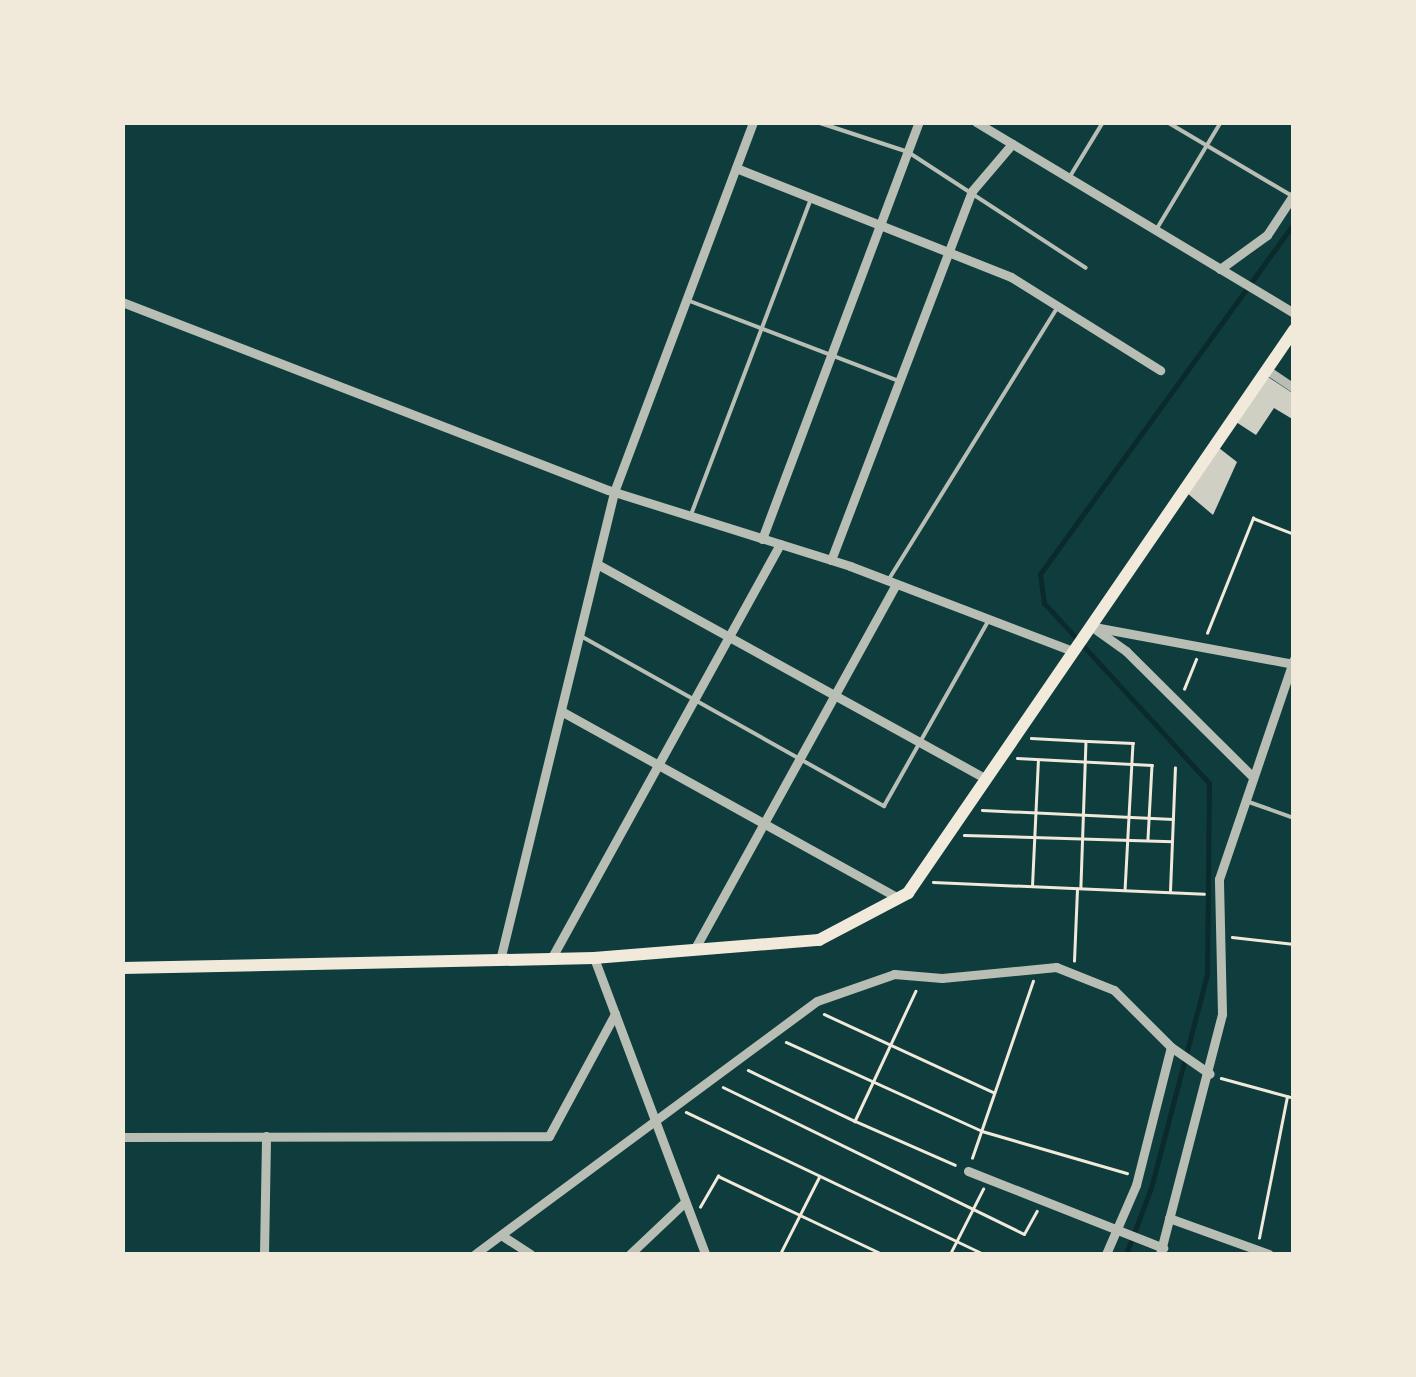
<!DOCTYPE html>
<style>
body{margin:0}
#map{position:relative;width:1416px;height:1377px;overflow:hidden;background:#0f3d3e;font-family:"Public Sans",sans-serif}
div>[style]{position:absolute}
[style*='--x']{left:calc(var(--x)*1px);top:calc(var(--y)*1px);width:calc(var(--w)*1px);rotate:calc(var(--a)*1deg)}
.stream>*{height:5px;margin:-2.5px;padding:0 2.5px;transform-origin:2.5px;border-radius:2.5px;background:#0a2a2b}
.building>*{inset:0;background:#cfcfc3}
.path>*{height:2.5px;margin:-1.25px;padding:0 1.25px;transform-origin:1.25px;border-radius:1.25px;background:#f1e9da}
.service>*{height:4px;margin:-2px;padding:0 2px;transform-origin:2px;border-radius:2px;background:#b8beb3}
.minor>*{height:9px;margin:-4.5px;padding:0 4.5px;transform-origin:4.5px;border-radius:4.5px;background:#b8beb3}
.primary>*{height:12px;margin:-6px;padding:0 6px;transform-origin:6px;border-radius:6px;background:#f1e9da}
span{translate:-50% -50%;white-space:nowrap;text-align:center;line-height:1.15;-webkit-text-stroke:8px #f1e9da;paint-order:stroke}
.frame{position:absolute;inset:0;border:125px solid #f1e9da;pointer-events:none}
</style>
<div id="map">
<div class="stream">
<i style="--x:1126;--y:1254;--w:71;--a:-69.3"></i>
<i style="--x:1151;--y:1188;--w:221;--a:-75.3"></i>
<i style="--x:1207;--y:974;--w:191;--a:-89.4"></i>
<i style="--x:1209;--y:783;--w:244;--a:-132.5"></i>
<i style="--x:1044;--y:603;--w:29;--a:-98"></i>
<i style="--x:1040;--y:574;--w:433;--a:-54.1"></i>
</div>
<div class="building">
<i style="clip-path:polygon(1268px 377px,1294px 394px,1294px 420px,1274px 408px,1256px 435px,1236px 422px)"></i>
<i style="clip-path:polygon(1219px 448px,1237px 462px,1213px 515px,1187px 493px)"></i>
</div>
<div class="path">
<i style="--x:1207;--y:633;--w:124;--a:-68.2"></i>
<i style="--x:1253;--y:518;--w:44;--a:21.3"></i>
<i style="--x:1184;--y:689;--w:32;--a:-68"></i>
<i style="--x:1031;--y:738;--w:55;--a:3.1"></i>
<i style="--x:1086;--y:741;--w:146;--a:92"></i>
<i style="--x:1088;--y:741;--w:45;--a:2.5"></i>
<i style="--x:1133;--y:743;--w:147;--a:93.1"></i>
<i style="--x:1017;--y:758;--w:135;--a:3"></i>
<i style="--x:1152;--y:765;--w:75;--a:93.1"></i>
<i style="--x:982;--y:810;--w:191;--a:2.7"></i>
<i style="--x:964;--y:835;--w:208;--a:1.7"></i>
<i style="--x:933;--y:882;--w:271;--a:2.5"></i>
<i style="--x:1032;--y:886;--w:125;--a:-87.3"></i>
<i style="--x:1170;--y:891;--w:123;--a:-87.7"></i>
<i style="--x:1232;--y:937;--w:62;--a:6.4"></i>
<i style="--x:1074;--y:961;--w:72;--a:-87.6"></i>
<i style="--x:916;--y:991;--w:144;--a:115.1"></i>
<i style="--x:855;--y:1121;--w:109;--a:23.7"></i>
<i style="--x:824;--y:1014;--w:186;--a:24.8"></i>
<i style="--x:786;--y:1042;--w:215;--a:24.4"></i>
<i style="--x:982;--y:1131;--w:151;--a:16.2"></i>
<i style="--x:748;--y:1070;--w:116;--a:25.5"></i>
<i style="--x:1221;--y:1078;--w:76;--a:15.3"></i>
<i style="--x:723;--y:1087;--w:335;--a:26"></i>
<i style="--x:1024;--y:1234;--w:26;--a:-61"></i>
<i style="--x:686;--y:1112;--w:330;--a:25.5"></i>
<i style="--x:972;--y:1158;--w:187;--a:-71"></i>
<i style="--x:700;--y:1207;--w:36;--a:-60"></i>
<i style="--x:718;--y:1176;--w:182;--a:25.4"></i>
<i style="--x:1259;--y:1238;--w:144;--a:-78.8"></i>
<i style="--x:780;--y:1254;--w:86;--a:-63.1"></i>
<i style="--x:950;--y:1254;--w:73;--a:-63.1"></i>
</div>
<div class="service">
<i style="--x:817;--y:122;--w:96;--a:18.2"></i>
<i style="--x:908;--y:152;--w:212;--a:33.1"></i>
<i style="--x:1167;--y:122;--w:145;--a:30.6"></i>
<i style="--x:1069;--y:178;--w:66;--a:-58.7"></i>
<i style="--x:1156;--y:230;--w:126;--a:-59"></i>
<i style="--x:687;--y:300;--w:225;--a:20.9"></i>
<i style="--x:692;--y:512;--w:335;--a:-69.2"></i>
<i style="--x:889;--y:579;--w:321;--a:-58.2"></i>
<i style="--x:579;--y:635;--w:350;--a:29.3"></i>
<i style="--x:884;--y:806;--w:210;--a:-60.6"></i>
<i style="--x:1246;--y:801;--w:51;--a:19.5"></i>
</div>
<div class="minor">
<i style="--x:976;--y:122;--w:371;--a:31"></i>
<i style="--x:736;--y:168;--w:296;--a:21.6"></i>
<i style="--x:1011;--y:277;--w:176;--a:32"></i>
<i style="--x:1220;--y:269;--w:58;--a:-35.9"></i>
<i style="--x:1267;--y:235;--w:49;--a:-56.6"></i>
<i style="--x:122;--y:302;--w:521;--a:21.15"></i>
<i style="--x:608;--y:490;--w:254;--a:17.4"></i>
<i style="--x:850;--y:566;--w:239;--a:20.9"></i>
<i style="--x:1267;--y:370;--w:32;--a:34"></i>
<i style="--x:762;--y:539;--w:446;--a:-69.4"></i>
<i style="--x:831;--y:560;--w:395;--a:-69.1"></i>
<i style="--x:972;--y:191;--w:62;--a:-49.6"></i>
<i style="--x:597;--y:564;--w:444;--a:28.9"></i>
<i style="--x:1091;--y:626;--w:43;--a:35.5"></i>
<i style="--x:1126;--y:651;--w:179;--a:44.8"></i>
<i style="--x:1094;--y:627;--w:203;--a:10.5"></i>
<i style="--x:561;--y:711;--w:386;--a:29"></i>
<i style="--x:694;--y:950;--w:418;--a:-61.1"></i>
<i style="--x:594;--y:958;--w:316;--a:69.4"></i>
<i style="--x:551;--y:959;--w:474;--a:-61.1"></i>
<i style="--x:500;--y:960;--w:482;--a:-76.3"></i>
<i style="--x:614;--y:492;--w:395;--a:-69.4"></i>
<i style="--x:122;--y:1137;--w:427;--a:-0.1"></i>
<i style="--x:549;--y:1136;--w:139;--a:-61.6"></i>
<i style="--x:968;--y:1171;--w:210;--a:21.5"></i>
<i style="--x:1169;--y:1218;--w:106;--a:19.8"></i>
<i style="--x:501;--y:1235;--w:35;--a:33"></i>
<i style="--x:264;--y:1254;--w:118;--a:-89"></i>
<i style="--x:475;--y:1254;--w:425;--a:-36.5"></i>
<i style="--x:817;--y:1001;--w:82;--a:-19.3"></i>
<i style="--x:894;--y:974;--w:48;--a:4.8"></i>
<i style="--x:942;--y:978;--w:115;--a:-5.5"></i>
<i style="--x:1056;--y:967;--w:62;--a:21.6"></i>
<i style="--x:1114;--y:990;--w:81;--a:45"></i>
<i style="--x:1171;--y:1047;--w:47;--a:34.7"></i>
<i style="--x:630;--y:1254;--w:76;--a:-43.4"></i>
<i style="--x:1106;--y:1254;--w:75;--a:-66.5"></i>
<i style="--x:1136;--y:1185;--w:142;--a:-75.8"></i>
<i style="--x:1160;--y:1254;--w:248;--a:-75.5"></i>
<i style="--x:1222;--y:1014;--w:135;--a:-91.3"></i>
<i style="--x:1219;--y:879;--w:232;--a:-71.2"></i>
</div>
<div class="primary">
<i style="--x:122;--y:968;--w:472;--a:-1.2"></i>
<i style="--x:594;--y:958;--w:226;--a:-4.6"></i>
<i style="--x:819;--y:940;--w:101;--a:-27.8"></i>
<i style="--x:908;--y:893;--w:683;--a:-55.56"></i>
</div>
<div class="frame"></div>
</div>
